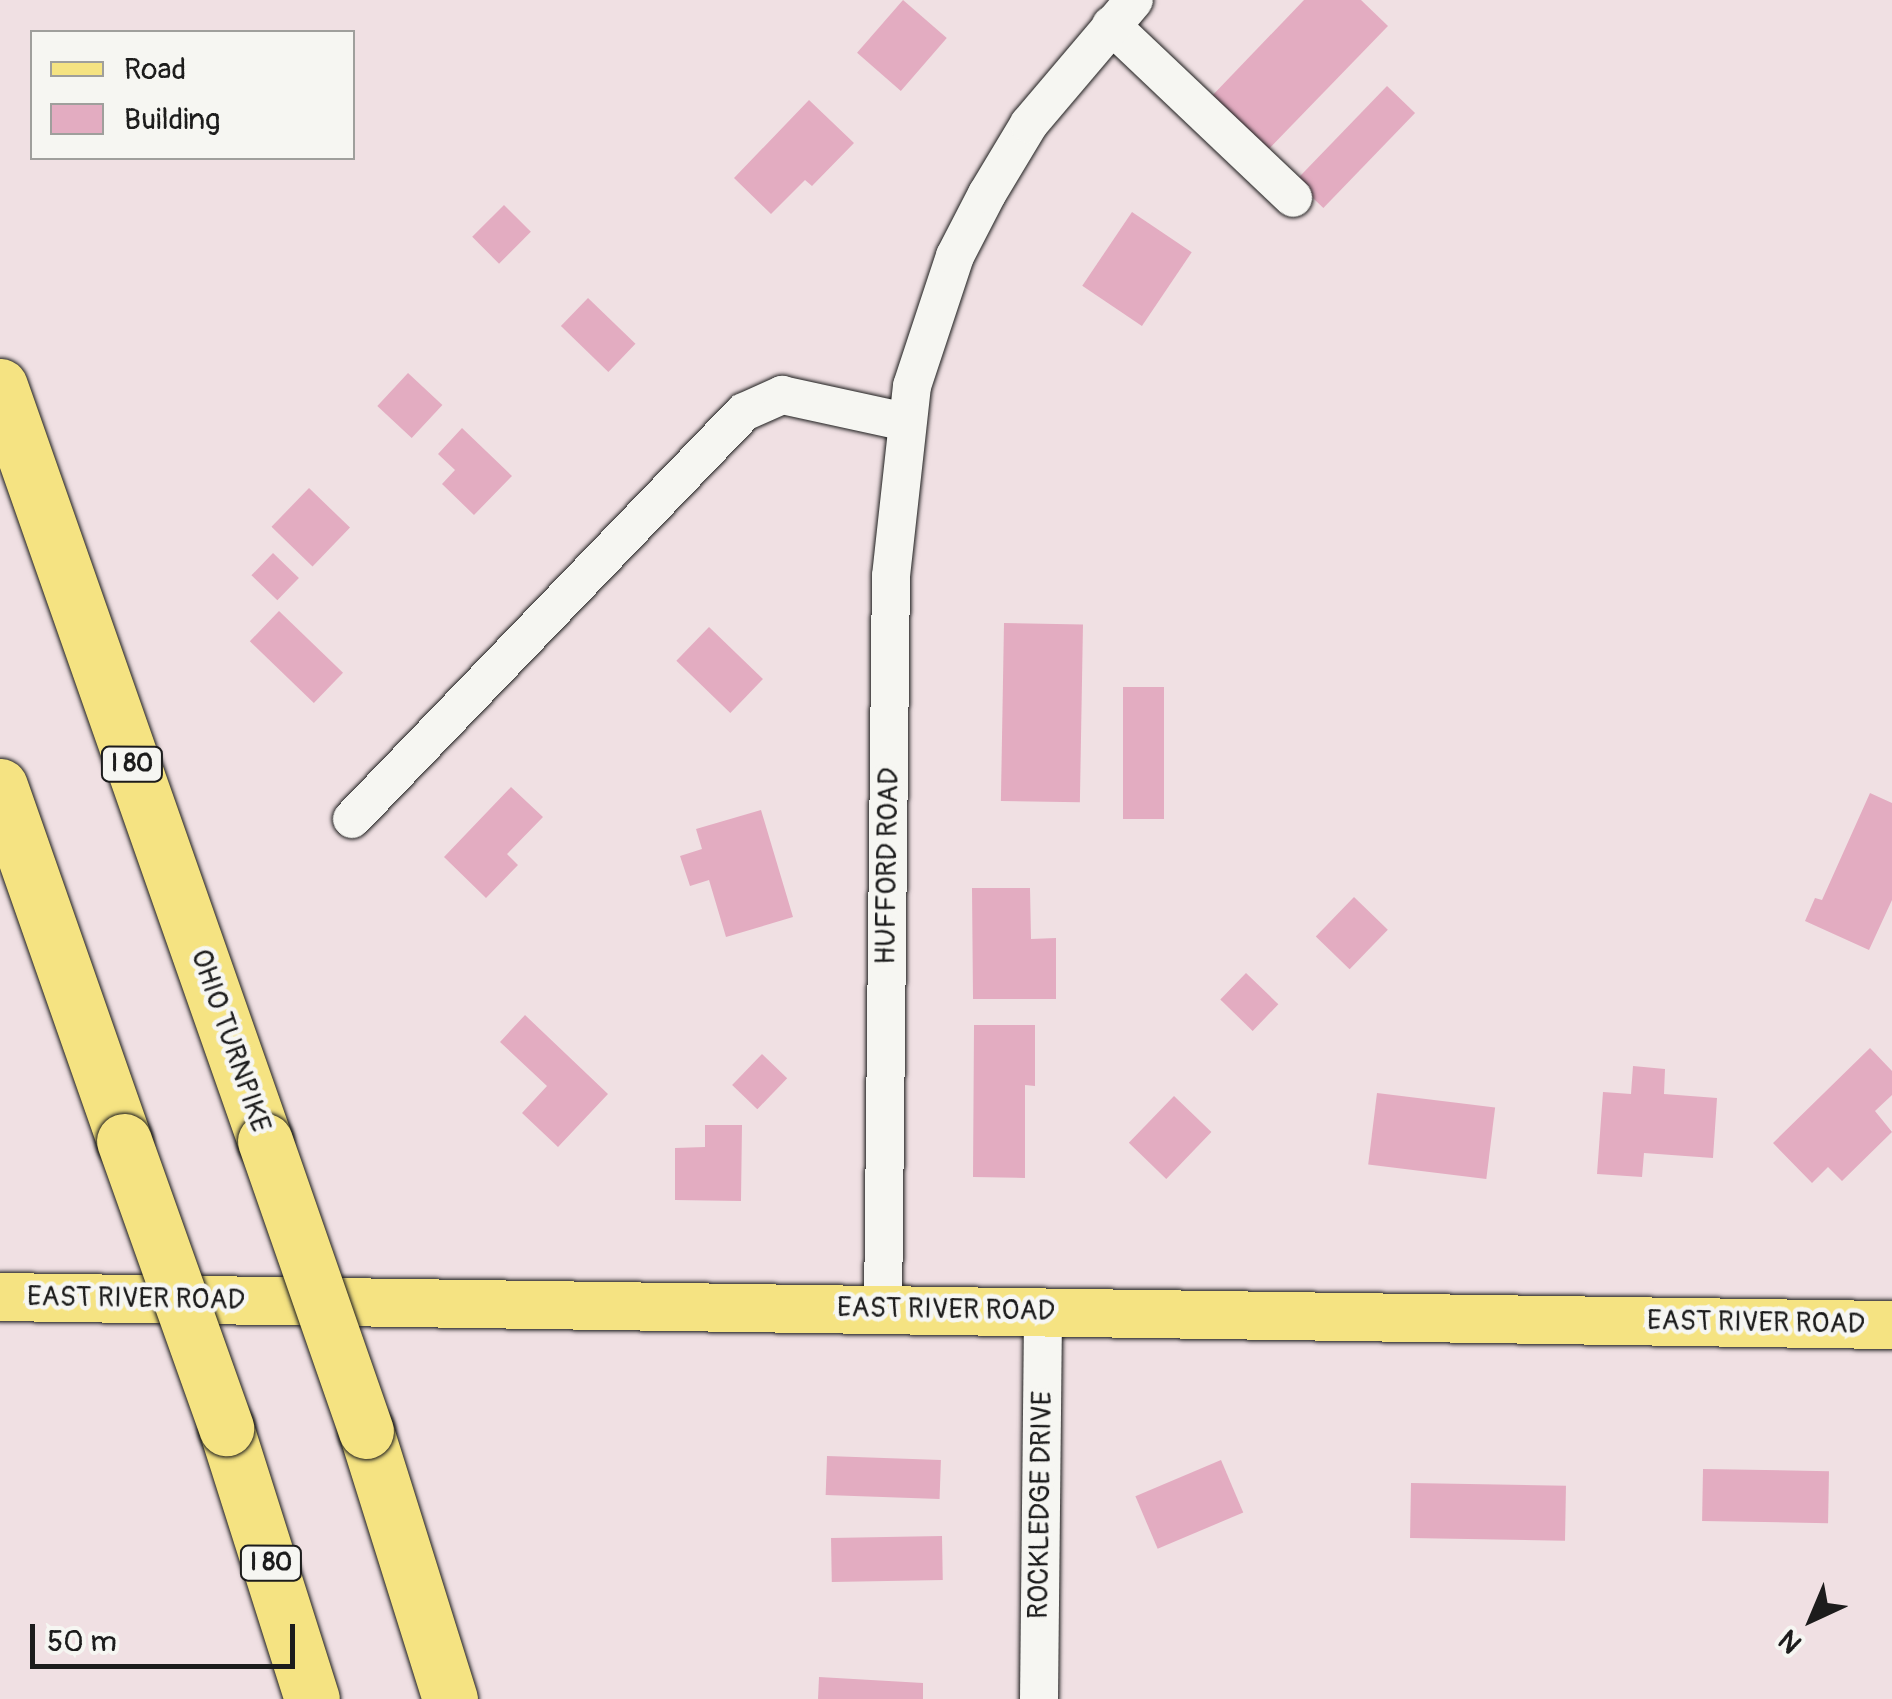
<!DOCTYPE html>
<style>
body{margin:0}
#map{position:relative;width:1892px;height:1699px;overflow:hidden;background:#f0e0e3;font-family:Pangolin,sans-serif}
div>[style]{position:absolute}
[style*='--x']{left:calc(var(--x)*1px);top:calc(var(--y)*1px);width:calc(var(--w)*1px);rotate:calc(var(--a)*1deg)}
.building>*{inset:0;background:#e3acc1;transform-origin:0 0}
.roads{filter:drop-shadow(0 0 2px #1c1c1c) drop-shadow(0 0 2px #1c1c1c)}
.minor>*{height:38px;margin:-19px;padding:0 19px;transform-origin:19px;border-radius:19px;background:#f6f6f2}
.major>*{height:48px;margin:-24px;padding:0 24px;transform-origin:24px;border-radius:24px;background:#f5e382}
.highway>*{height:55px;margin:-27.5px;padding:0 27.5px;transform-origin:27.5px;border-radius:27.5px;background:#f5e382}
.bridges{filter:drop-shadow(0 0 2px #1c1c1c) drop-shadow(0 0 2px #1c1c1c)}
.highway-bridge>*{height:55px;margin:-27.5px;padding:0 27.5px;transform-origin:27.5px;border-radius:27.5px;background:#f5e382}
span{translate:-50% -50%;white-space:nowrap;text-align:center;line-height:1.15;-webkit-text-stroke:9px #f6f6f2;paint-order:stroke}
.shield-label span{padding:2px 8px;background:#f6f6f2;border:2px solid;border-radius:8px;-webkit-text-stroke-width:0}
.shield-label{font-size:25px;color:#1c1c1c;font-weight:700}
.street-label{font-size:28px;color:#1c1c1c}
.legend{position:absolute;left:30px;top:30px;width:325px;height:130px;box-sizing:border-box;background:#f6f6f2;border:2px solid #9f9f9c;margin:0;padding:12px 18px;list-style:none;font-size:30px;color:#1c1c1c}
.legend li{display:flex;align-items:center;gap:20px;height:50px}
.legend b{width:50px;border:2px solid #9f9f9c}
.north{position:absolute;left:1762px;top:1569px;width:100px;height:100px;-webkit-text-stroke:8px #f6f6f2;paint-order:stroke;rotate:224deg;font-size:28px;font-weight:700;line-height:40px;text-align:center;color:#1c1c1c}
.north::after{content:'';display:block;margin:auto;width:35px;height:45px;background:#1c1c1c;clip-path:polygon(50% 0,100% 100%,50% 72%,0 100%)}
.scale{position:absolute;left:30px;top:1624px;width:265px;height:45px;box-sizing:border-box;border:5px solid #1c1c1c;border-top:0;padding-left:12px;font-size:30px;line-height:35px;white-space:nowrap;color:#1c1c1c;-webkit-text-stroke:8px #f6f6f2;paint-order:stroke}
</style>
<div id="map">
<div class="building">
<i style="left:903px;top:0;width:58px;height:70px;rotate:41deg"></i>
<i style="clip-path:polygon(1304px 0,1361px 0,1388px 26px,1265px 153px,1209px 99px)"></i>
<i style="left:1387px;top:86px;width:39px;height:132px;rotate:44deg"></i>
<i style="clip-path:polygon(809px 100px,854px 143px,812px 186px,805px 180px,771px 214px,734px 178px)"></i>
<i style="left:504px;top:205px;width:38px;height:45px;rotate:45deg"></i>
<i style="left:1132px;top:212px;width:72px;height:89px;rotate:34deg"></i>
<i style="left:588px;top:298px;width:66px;height:39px;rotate:44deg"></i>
<i style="left:408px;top:373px;width:47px;height:45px;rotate:43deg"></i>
<i style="clip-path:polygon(462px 428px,512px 476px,474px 515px,442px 484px,455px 470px,438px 454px)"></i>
<i style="left:309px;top:488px;width:57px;height:54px;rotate:44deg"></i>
<i style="left:273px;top:553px;width:36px;height:31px;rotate:44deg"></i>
<i style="left:279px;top:611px;width:89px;height:42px;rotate:44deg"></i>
<i style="left:1004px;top:623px;width:79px;height:178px;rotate:1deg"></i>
<i style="left:709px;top:627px;width:75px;height:47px;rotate:44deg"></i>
<i style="left:1123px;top:687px;width:41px;height:132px"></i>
<i style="clip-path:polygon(511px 787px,543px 817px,507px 854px,518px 865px,486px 898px,444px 857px)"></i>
<i style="clip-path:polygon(1870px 793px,1892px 803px,1892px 900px,1869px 950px,1805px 921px,1815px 898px,1822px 900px)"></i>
<i style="clip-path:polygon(761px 810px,793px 917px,726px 937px,709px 880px,690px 886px,680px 856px,702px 849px,696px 829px)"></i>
<i style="clip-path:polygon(972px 888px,1030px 888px,1031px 939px,1056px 938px,1056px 999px,973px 999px)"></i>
<i style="left:1354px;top:897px;width:47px;height:55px;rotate:44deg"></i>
<i style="left:1246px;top:973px;width:45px;height:37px;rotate:44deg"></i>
<i style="clip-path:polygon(525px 1015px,608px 1094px,558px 1147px,522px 1113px,547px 1086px,500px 1042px)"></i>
<i style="clip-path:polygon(974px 1025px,1035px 1025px,1035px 1086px,1025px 1085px,1025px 1178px,973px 1177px)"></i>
<i style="clip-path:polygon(1870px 1048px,1892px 1071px,1892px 1095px,1875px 1111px,1892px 1132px,1842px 1181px,1828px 1167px,1812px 1183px,1773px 1143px)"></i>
<i style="left:762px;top:1054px;width:35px;height:43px;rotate:44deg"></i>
<i style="clip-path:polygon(1633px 1066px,1665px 1069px,1664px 1094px,1717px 1098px,1713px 1158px,1644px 1153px,1642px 1177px,1597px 1174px,1603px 1092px,1631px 1094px)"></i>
<i style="left:1377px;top:1093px;width:119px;height:72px;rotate:7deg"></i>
<i style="left:1174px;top:1096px;width:52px;height:65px;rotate:44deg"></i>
<i style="clip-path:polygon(705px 1125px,742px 1125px,741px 1201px,675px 1200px,675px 1148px,705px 1147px)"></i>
<i style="left:827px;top:1456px;width:114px;height:39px;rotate:2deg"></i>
<i style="left:1221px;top:1460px;width:57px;height:93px;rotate:67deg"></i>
<i style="left:1703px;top:1469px;width:126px;height:52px;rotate:1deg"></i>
<i style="left:1411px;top:1483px;width:155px;height:55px;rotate:1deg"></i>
<i style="left:942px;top:1536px;width:44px;height:111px;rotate:89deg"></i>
<i style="clip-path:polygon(819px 1677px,923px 1683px,923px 1699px,818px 1699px)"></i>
</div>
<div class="roads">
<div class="minor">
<i style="--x:1111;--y:25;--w:251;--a:43.5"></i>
<i style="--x:352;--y:819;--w:565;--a:-46.08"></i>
<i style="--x:744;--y:412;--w:42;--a:-24.1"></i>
<i style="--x:782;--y:395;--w:127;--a:12.3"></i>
<i style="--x:883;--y:1310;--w:734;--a:-89.38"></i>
<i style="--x:891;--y:576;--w:191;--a:-83.7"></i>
<i style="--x:912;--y:386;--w:137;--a:-71.7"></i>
<i style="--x:955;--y:256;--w:70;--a:-62.7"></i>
<i style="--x:987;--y:194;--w:82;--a:-59"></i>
<i style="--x:1029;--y:124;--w:162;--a:-49.7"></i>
<i style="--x:1039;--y:1699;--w:388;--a:-89.4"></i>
</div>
<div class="major">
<i style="--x:0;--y:1297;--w:1892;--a:0.85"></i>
</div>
<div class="highway">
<i style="--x:0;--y:386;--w:800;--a:70.66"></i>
<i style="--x:0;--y:786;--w:376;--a:70.7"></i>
<i style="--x:226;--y:1428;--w:284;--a:72.4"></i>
<i style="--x:366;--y:1431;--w:281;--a:72.6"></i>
</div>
</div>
<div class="bridges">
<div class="highway-bridge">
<i style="--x:124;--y:1141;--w:305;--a:70.4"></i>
<i style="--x:265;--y:1141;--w:307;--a:70.8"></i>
</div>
</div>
<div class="shield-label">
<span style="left:132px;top:764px">I 80</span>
<span style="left:271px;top:1563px">I 80</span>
</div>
<div class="street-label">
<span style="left:888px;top:866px;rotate:-89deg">HUFFORD ROAD</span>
<span style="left:230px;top:1041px;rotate:71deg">OHIO TURNPIKE</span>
<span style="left:136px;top:1299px;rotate:1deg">EAST RIVER ROAD</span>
<span style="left:946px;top:1310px;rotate:1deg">EAST RIVER ROAD</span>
<span style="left:1756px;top:1323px;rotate:1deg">EAST RIVER ROAD</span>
<span style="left:1041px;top:1505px;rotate:-89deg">ROCKLEDGE DRIVE</span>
</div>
<ul class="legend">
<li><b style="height:12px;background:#f5e382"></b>Road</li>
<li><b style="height:28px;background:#e3acc1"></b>Building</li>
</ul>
<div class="north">N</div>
<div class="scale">50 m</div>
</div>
